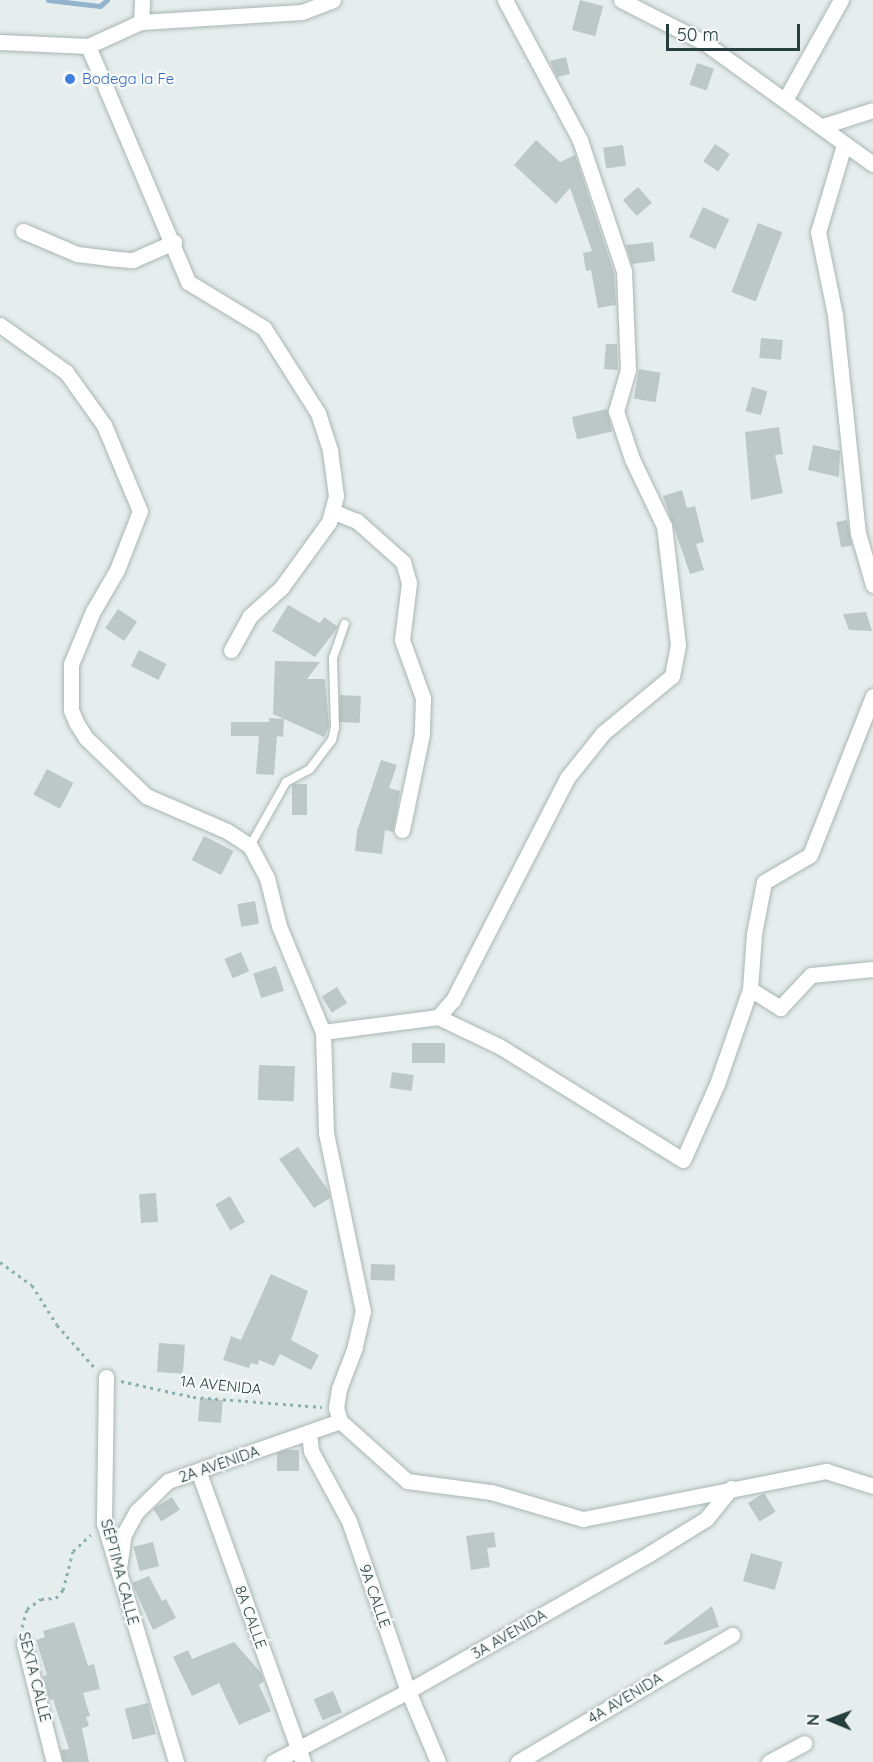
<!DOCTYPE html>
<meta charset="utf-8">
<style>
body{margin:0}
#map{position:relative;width:873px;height:1762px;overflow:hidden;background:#e6eeed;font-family:Quicksand,sans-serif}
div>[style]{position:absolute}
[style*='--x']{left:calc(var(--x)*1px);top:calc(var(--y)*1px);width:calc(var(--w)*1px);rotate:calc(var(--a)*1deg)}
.stream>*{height:5px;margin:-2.5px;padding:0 2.5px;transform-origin:2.5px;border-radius:2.5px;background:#93b3cd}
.building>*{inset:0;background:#bbc8c6;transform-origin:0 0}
.path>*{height:3px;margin-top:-1.5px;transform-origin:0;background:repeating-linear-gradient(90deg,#89aeae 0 3px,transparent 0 7.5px)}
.roads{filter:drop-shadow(0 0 2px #a9b6b5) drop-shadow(0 0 2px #a9b6b5)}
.lane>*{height:8px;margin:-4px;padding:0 4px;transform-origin:4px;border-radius:4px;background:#fff}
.street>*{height:15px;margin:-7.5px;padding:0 7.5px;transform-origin:7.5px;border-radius:7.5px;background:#fff}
.dots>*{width:16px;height:16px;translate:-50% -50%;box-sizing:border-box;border:3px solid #f7faf9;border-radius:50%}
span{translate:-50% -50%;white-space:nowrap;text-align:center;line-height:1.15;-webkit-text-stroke:4.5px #f7faf9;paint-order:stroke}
.shop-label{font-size:15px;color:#366cbe}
.left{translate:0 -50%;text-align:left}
.street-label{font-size:15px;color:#263e3e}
.north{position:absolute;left:801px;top:1690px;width:60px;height:60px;-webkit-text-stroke:4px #f7faf9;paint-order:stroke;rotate:271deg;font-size:16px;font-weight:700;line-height:24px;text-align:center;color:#263e3e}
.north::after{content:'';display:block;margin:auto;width:21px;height:27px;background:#263e3e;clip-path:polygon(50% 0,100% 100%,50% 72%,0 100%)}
.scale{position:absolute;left:666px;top:24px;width:134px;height:27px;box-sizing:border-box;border:3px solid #263e3e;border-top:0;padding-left:8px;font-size:18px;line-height:21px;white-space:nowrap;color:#263e3e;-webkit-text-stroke:4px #f7faf9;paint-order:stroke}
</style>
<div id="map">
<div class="stream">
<i style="--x:48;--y:0;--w:52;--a:6.6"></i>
<i style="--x:100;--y:6;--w:9;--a:-41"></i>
</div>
<div class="building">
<i style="left:580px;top:0;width:24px;height:31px;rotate:15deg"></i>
<i style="clip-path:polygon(566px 57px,570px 74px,557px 77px,550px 61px)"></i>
<i style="left:697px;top:63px;width:18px;height:23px;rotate:19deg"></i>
<i style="clip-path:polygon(536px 140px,560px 162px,575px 155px,614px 273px,616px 305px,598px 308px,591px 270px,586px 271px,583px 253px,592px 251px,570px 188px,556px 204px,514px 165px)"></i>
<i style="left:715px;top:144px;width:18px;height:21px;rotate:34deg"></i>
<i style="left:623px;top:145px;width:21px;height:20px;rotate:82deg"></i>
<i style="left:638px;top:187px;width:21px;height:20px;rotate:49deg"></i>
<i style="left:703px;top:207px;width:29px;height:33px;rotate:25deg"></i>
<i style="left:758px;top:223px;width:26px;height:74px;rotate:21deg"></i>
<i style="clip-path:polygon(653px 242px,655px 261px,632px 264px,626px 245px)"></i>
<i style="left:761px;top:338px;width:22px;height:20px;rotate:5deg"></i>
<i style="clip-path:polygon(606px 344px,617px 344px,618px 370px,604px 369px)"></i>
<i style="left:639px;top:369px;width:22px;height:30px;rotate:10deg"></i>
<i style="left:752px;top:387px;width:16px;height:25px;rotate:15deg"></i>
<i style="left:607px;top:409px;width:23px;height:36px;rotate:77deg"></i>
<i style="clip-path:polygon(779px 427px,783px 454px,775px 455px,783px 493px,751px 500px,745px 432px)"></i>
<i style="clip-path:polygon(813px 445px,840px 451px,839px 477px,808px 470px)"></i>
<i style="clip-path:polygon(682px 490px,687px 508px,695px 506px,704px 542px,696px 544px,704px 570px,690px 574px,663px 496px)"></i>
<i style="left:847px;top:520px;width:26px;height:11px;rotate:79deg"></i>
<i style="clip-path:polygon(288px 605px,320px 623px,324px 617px,338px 627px,315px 657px,272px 631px)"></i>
<i style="left:118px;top:609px;width:23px;height:23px;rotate:34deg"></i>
<i style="clip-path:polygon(866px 612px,872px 631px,849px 630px,843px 614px)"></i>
<i style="left:139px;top:650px;width:31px;height:18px;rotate:27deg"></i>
<i style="clip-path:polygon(275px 661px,320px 662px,307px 679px,325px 679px,329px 726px,324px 737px,273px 714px)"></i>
<i style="left:340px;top:695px;width:21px;height:27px;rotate:3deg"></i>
<i style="clip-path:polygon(269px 718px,284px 719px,283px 737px,277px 736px,274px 775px,256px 774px,259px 736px,231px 736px,231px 722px,269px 722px)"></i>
<i style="clip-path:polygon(381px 760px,397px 765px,389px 788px,400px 791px,393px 832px,385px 830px,382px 854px,355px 851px,357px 831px)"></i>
<i style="left:47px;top:769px;width:30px;height:29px;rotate:28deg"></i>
<i style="left:307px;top:784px;width:31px;height:15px;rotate:90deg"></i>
<i style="left:204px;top:836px;width:33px;height:27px;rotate:27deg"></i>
<i style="left:255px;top:901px;width:23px;height:18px;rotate:80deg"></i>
<i style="left:241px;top:952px;width:21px;height:18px;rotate:67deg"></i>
<i style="left:276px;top:966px;width:26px;height:24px;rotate:72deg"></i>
<i style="left:337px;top:987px;width:19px;height:18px;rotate:58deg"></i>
<i style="left:412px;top:1043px;width:33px;height:20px"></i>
<i style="left:259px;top:1065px;width:36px;height:35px;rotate:2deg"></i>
<i style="left:392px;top:1072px;width:22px;height:16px;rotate:8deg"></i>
<i style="clip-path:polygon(298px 1147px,328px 1190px,330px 1198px,314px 1208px,279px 1159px)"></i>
<i style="left:156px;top:1193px;width:29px;height:17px;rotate:86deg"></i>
<i style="left:230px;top:1196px;width:30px;height:17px;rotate:60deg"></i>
<i style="left:371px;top:1264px;width:24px;height:16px;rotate:2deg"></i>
<i style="clip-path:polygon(271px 1274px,308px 1291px,291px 1340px,319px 1355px,311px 1370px,280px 1354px,274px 1366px,259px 1360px,258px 1365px,251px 1363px,249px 1368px,223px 1360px,231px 1336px,241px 1340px)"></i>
<i style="left:159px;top:1343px;width:26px;height:29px;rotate:4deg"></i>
<i style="left:200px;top:1398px;width:23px;height:23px;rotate:5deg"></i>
<i style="clip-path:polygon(286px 1450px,299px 1450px,299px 1471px,277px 1471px,277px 1453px)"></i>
<i style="left:764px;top:1493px;width:22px;height:19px;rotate:58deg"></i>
<i style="left:172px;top:1497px;width:15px;height:22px;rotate:58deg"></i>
<i style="clip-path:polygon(494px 1532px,496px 1547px,487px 1548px,490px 1567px,471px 1570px,466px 1536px)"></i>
<i style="left:153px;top:1542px;width:25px;height:20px;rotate:76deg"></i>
<i style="left:751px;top:1553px;width:33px;height:29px;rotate:16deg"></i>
<i style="clip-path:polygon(149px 1576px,162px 1601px,166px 1599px,176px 1618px,153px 1630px,132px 1583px)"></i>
<i style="clip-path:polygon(712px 1606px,719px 1627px,665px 1645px,663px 1643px)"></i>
<i style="clip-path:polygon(74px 1622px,88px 1666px,94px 1664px,100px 1689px,83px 1693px,90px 1716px,86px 1717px,89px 1726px,82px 1728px,89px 1762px,63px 1762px,61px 1750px,69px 1749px,53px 1699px,49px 1700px,43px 1676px,47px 1675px,36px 1640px,45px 1637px,43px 1631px)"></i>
<i style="clip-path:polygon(234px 1642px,261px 1673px,264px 1681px,259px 1685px,271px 1711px,239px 1725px,219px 1683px,192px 1696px,173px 1657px,188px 1650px,192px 1659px)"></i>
<i style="left:333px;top:1691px;width:23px;height:21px;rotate:67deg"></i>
<i style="left:148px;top:1703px;width:32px;height:24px;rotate:76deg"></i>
</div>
<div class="path">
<i style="--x:0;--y:1262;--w:39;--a:36"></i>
<i style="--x:32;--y:1285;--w:47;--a:58"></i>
<i style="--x:57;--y:1325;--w:56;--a:48.6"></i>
<i style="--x:121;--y:1381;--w:74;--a:12.5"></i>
<i style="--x:193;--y:1397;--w:129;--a:4.4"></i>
<i style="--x:22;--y:1627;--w:19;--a:-74"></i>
<i style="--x:27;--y:1609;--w:17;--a:-36"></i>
<i style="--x:41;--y:1599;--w:15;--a:-4"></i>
<i style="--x:56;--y:1598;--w:11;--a:-49"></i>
<i style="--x:63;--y:1590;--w:40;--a:-75.6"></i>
<i style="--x:73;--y:1551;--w:24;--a:-42"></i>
</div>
<div class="roads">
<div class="lane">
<i style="--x:250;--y:846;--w:73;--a:-60.6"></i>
<i style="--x:286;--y:782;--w:27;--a:-28"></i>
<i style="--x:310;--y:769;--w:36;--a:-53"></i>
<i style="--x:332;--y:740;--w:13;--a:-77"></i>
<i style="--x:335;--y:727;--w:69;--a:-91.7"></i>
<i style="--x:333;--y:658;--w:36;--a:-71"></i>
</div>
<div class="street">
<i style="--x:621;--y:0;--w:94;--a:27.1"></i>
<i style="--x:705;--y:43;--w:207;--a:35.8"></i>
<i style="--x:141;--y:22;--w:22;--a:-87"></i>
<i style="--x:0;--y:42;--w:88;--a:2.6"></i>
<i style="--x:88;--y:46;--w:58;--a:-24.4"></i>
<i style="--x:141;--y:22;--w:161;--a:-3.6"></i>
<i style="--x:302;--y:12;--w:33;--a:-21"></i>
<i style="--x:88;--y:46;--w:256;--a:67"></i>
<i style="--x:188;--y:282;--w:89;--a:31.2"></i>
<i style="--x:264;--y:328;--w:101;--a:57.6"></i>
<i style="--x:318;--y:413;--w:40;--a:72"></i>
<i style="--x:330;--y:451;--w:45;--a:82.4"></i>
<i style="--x:336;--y:496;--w:27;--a:105"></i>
<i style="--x:329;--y:522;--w:82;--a:126"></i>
<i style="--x:281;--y:588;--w:42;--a:137.9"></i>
<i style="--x:250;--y:616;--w:39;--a:119"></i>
<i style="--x:785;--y:100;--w:115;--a:-60.8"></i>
<i style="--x:823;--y:126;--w:52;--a:-17.7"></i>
<i style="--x:844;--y:145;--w:91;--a:106.6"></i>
<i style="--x:818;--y:232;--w:85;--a:78.4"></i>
<i style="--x:835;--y:315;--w:219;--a:84"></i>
<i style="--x:858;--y:533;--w:54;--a:73.9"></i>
<i style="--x:23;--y:231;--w:59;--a:23.1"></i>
<i style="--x:77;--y:254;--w:31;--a:7"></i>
<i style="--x:108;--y:258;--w:25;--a:5"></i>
<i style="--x:133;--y:260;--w:45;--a:-23.7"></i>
<i style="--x:0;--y:325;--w:81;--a:35.5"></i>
<i style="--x:66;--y:372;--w:65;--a:54.4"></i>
<i style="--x:104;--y:425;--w:93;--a:67.3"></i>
<i style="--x:140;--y:511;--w:63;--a:111.3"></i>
<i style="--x:117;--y:570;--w:48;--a:120.3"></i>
<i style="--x:93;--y:611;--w:57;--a:112.5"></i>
<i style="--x:71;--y:664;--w:46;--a:90"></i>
<i style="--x:71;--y:710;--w:15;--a:67"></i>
<i style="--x:77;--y:724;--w:17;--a:57"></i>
<i style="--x:86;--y:738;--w:83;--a:44"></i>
<i style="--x:146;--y:796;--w:88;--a:23.4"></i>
<i style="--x:227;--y:831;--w:27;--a:33"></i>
<i style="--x:250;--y:846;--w:36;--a:62"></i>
<i style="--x:267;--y:878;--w:49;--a:76"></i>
<i style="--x:279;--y:926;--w:115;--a:67.5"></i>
<i style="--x:323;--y:1032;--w:101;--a:88.3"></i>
<i style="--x:326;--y:1133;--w:182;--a:78.3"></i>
<i style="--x:363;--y:1311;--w:37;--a:103"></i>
<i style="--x:355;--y:1347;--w:45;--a:110.9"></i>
<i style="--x:339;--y:1389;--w:19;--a:99"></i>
<i style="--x:336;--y:1408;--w:14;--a:73"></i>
<i style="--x:340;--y:1421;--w:90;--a:41.8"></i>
<i style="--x:407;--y:1481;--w:85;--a:7.5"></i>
<i style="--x:491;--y:1492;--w:96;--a:16.4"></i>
<i style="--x:583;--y:1519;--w:248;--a:-11.2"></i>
<i style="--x:826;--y:1471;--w:49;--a:17.7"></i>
<i style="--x:332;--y:511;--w:27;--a:22"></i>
<i style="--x:357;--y:521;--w:62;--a:41.7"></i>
<i style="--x:403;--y:562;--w:22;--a:74"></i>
<i style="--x:409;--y:583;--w:57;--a:97"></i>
<i style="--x:402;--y:640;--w:62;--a:70.1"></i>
<i style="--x:423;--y:698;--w:36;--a:92"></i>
<i style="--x:422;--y:734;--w:98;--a:101.8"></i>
<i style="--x:750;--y:989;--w:36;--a:32"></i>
<i style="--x:780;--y:1008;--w:45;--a:-46.8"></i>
<i style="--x:811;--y:975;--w:62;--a:-5.5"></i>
<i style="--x:438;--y:1017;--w:68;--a:25.4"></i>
<i style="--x:499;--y:1046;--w:216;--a:31.8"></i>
<i style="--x:683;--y:1160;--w:83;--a:-65.9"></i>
<i style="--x:717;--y:1084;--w:101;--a:-70.8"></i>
<i style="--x:750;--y:989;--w:55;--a:-85.8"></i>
<i style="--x:754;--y:934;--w:53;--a:-79.1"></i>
<i style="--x:764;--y:882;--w:53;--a:-30.4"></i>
<i style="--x:810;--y:855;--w:171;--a:-68.4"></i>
<i style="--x:323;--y:1032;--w:116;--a:-7.4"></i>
<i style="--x:438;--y:1017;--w:23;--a:-49"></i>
<i style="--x:453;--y:1000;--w:250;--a:-62.8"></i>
<i style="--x:567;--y:778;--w:58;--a:-51.3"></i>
<i style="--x:603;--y:733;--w:89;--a:-39.6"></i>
<i style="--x:672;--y:676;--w:32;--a:-79"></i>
<i style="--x:678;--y:645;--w:120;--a:-96.7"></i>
<i style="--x:664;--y:526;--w:74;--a:-115.5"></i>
<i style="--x:632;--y:459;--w:51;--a:-108.4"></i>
<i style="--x:616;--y:411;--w:43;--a:-73.7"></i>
<i style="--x:628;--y:370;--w:99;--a:-92.3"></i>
<i style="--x:624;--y:271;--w:138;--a:-108.6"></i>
<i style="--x:580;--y:140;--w:159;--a:-118.2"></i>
<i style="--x:106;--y:1377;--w:146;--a:90.8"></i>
<i style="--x:104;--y:1523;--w:250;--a:73.2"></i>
<i style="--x:309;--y:1432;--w:19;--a:84"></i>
<i style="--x:311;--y:1451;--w:80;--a:61.5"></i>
<i style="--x:349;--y:1521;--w:180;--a:70.9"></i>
<i style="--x:408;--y:1691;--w:77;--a:67.1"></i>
<i style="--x:199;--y:1473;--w:307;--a:70.2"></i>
<i style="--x:119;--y:1568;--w:34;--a:-82"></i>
<i style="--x:124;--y:1534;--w:25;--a:-61"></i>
<i style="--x:136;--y:1512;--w:45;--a:-44.1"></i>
<i style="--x:168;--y:1481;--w:182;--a:-19.2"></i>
<i style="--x:24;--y:1643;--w:123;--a:75.9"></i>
<i style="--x:273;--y:1762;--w:153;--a:-27.7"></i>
<i style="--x:408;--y:1691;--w:277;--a:-29.6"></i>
<i style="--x:649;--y:1554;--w:67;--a:-31.6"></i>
<i style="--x:706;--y:1519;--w:40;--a:-51"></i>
<i style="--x:518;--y:1762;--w:249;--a:-30.7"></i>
<i style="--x:769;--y:1762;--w:40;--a:-28"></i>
</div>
</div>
<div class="dots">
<i style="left:70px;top:79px;background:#3f7fe0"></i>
</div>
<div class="shop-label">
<span class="left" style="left:82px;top:79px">Bodega la Fe</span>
</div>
<div class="street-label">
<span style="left:221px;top:1385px;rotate:6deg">1A AVENIDA</span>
<span style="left:219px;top:1464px;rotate:-19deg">2A AVENIDA</span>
<span style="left:120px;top:1572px;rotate:75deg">SÉPTIMA CALLE</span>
<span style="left:375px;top:1596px;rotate:71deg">9A CALLE</span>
<span style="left:251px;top:1617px;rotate:70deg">8A CALLE</span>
<span style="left:509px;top:1634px;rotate:-30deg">3A AVENIDA</span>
<span style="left:35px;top:1677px;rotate:76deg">SEXTA CALLE</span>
<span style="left:625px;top:1698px;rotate:-31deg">4A AVENIDA</span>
</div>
<div class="north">N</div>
<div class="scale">50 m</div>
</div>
